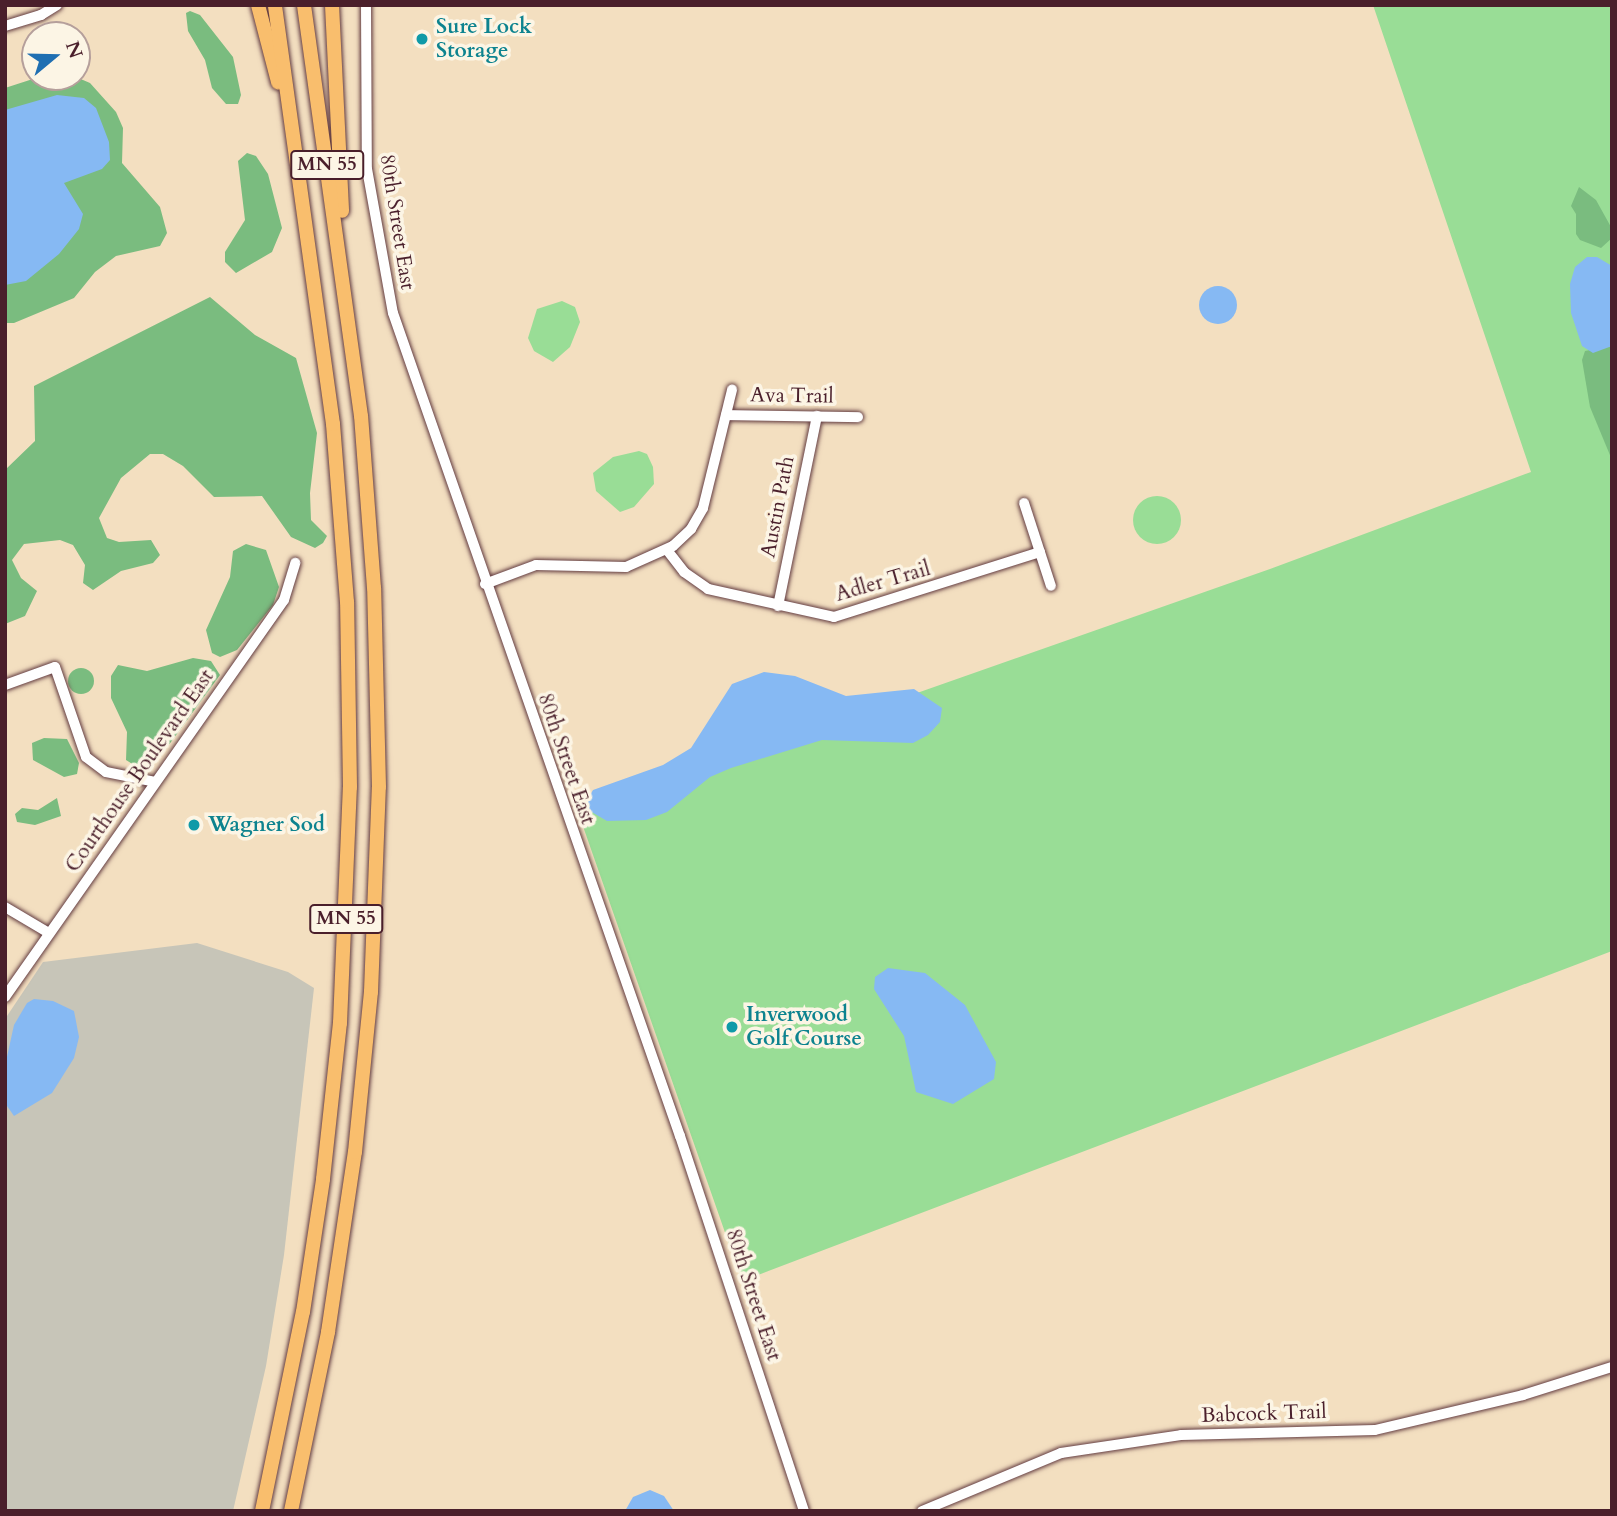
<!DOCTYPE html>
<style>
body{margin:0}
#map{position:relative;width:1617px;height:1516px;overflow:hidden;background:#f3dfc0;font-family:Cardo,serif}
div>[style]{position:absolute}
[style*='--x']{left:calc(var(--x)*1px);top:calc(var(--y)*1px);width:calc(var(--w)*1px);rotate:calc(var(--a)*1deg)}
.industrial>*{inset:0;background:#c7c5b8}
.green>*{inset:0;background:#99dd96}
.round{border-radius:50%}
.forest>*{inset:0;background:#7abc7f}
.water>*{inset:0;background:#86b9f3}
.roads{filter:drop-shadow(0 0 2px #633c41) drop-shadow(0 0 2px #633c41)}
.minor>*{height:10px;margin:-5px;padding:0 5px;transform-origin:5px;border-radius:5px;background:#fff}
.highway>*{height:14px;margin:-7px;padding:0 7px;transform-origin:7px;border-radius:7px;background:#f9be6d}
.dots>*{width:19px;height:19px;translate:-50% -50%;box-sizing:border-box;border:4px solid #fcf5e5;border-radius:50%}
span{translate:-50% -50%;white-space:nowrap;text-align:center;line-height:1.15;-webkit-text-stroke:7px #fcf5e5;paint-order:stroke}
.shield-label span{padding:2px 5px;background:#fcf5e5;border:2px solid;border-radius:5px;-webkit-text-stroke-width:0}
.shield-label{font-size:19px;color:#4a1f2b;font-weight:700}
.culture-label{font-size:21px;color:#0d838f;font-weight:700}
.left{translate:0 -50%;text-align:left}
.street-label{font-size:21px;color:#4a1f2b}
.frame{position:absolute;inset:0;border:7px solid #4a1f2b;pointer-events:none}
.north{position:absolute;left:21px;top:21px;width:70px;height:70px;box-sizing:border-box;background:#fcf5e5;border:2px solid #b59f9b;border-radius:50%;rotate:71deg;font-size:19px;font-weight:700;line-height:28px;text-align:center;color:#4a1f2b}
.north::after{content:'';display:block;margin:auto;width:24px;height:32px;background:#1f6fb2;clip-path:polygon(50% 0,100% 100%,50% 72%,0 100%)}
</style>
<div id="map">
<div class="industrial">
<i style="clip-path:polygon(197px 943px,288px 972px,314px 988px,284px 1255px,266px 1366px,233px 1511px,5px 1511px,5px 1019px,43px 962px)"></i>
</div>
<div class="green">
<i style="clip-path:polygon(1373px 5px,1612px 5px,1612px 951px,742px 1281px,578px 812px,1270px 569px,1531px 472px)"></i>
<i style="clip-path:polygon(562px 301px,575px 307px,580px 322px,570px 347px,553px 362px,534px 351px,528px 338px,537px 309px)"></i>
<i style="clip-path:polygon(639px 451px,647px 454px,653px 467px,654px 484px,634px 507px,620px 512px,596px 491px,593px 473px,613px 457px)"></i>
<i class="round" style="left:1133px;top:496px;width:48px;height:48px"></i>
</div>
<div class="forest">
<i style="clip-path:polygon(190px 11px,200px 15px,233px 57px,241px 95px,238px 104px,226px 104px,212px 88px,205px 60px,188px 31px,186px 13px)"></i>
<i style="clip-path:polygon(39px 77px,76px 77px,90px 83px,116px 112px,123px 128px,122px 163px,160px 207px,167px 233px,160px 246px,116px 256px,95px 272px,74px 298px,14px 323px,5px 323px,5px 88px)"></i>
<i style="clip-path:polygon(247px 153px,256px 156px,268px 174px,282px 228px,272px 252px,236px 273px,225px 262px,225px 252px,245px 220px,238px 161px)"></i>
<i style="clip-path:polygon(1579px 187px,1596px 200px,1611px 227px,1612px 238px,1601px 248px,1580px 240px,1576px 234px,1576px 214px,1571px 206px)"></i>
<i style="clip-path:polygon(210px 297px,255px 335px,296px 358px,317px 433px,310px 493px,311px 520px,327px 536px,323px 543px,315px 548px,291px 537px,262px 496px,214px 497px,183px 466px,163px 454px,150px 454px,121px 478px,99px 518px,107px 538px,119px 542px,151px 540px,160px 555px,153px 563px,121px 571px,93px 590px,83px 583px,85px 565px,73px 545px,60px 540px,24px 544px,12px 560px,21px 578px,37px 591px,25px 616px,5px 624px,5px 470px,35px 441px,34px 386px)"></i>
<i style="clip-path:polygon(1612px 346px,1612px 460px,1590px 407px,1582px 360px,1585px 351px)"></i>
<i style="clip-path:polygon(246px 544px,266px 550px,279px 587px,273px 605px,237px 650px,220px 657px,212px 653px,206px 630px,230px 577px,233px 551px)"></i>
<i style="clip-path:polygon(193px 658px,211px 661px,220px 675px,160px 757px,142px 768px,134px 765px,126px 760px,127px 732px,111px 698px,111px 676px,118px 665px,147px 671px)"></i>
<i class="round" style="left:68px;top:668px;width:26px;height:26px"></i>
<i style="clip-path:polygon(44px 738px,67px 739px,79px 763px,77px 774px,64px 777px,33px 760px,32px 743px)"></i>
<i style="clip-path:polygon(57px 798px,61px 816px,35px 825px,17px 822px,15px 814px,22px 808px,38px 810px)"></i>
</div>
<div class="water">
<i style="clip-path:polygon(57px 95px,84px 98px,96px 108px,109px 142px,110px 160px,102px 169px,64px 183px,83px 214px,79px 229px,59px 254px,26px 281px,5px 285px,5px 110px)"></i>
<i style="clip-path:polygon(1587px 257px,1597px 257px,1612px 266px,1612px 346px,1593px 353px,1582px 346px,1571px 313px,1570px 284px,1575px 267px)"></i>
<i class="round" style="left:1199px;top:286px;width:38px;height:38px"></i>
<i style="clip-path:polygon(764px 672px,795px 676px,846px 696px,914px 689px,942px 708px,940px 722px,928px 735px,913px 743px,822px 740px,731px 768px,710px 777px,667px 812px,646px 820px,607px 821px,590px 811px,586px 802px,593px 790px,663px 765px,691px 748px,732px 684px)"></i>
<i style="clip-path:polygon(888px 968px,925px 973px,965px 1005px,996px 1062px,994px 1079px,953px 1104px,916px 1092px,904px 1036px,874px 989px,875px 977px)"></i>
<i style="clip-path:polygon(34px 999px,53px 1001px,74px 1011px,79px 1037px,74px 1058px,52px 1093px,14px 1116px,5px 1103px,5px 1066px,14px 1025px,27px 1003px)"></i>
<i style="clip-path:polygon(650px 1490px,664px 1496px,674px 1511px,625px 1511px,633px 1497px)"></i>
</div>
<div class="roads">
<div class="minor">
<i style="--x:366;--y:5;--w:164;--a:89.7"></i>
<i style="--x:367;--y:169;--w:146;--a:79.8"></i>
<i style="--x:393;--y:313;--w:872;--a:70.78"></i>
<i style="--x:680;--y:1136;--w:395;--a:71.7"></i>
<i style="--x:5;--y:26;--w:38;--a:-17"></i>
<i style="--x:41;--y:15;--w:19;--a:-32"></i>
<i style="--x:726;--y:415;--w:132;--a:0.9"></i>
<i style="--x:1024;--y:503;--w:87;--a:72"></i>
<i style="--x:667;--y:550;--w:28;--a:52"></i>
<i style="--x:684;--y:572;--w:29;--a:35"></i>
<i style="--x:708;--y:589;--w:129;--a:12.5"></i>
<i style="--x:834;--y:617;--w:216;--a:-17.5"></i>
<i style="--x:485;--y:584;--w:54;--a:-20.4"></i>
<i style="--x:536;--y:565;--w:90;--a:1.3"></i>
<i style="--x:626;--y:567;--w:51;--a:-24.1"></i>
<i style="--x:673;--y:546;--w:25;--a:-43"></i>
<i style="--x:691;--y:529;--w:24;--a:-60"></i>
<i style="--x:703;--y:508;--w:122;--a:-76.2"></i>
<i style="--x:778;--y:606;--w:194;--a:-78.4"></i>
<i style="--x:5;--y:685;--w:53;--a:-19.8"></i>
<i style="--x:55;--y:667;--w:95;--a:71"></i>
<i style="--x:86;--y:757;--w:25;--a:37"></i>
<i style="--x:106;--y:772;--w:50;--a:11.5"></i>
<i style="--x:5;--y:907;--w:51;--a:30.6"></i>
<i style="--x:5;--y:997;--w:485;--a:-54.9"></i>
<i style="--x:284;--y:600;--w:39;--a:-73"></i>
<i style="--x:922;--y:1511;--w:151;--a:-22.6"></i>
<i style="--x:1061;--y:1453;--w:121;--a:-8.5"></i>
<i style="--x:1181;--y:1435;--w:194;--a:-1.5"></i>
<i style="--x:1375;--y:1430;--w:152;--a:-13.3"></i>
<i style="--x:1523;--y:1395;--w:93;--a:-17.5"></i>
</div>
<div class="highway">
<i style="--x:258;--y:5;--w:80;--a:75.4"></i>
<i style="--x:332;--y:5;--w:206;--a:87.2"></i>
<i style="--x:262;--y:1511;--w:203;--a:-78.4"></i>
<i style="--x:303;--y:1312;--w:134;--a:-81.4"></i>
<i style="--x:323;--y:1179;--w:157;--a:-83.8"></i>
<i style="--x:340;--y:1023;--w:236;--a:-87.6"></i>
<i style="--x:350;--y:787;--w:185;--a:-90.9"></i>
<i style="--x:347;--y:602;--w:179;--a:-94.5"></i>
<i style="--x:333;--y:424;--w:423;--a:-97.9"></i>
<i style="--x:291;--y:1511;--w:183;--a:-78.3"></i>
<i style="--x:328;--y:1332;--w:182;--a:-81.5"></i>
<i style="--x:355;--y:1152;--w:161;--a:-84.3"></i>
<i style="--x:371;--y:992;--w:205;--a:-87.8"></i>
<i style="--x:379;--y:787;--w:199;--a:-91.4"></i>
<i style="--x:374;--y:588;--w:172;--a:-94.3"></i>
<i style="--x:361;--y:416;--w:415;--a:-97.9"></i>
</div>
</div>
<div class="dots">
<i style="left:422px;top:39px;background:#0f9aa8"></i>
<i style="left:194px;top:825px;background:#0f9aa8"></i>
<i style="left:732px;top:1027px;background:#0f9aa8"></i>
</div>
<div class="shield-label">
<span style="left:327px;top:165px">MN 55</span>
<span style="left:346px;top:919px">MN 55</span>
</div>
<div class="culture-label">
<span class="left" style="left:436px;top:39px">Sure Lock<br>Storage</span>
<span class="left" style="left:208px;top:825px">Wagner Sod</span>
<span class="left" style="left:746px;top:1027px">Inverwood<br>Golf Course</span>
</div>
<div class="street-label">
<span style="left:397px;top:222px;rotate:81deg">80th Street East</span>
<span style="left:792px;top:396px;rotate:1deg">Ava Trail</span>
<span style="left:778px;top:507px;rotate:-79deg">Austin Path</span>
<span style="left:883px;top:582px;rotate:-16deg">Adler Trail</span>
<span style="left:566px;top:759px;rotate:71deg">80th Street East</span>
<span style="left:140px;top:771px;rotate:-55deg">Courthouse Boulevard East</span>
<span style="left:753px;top:1295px;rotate:72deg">80th Street East</span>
<span style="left:1264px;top:1414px;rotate:-2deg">Babcock Trail</span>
</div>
<div class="frame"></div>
<div class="north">N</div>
</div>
